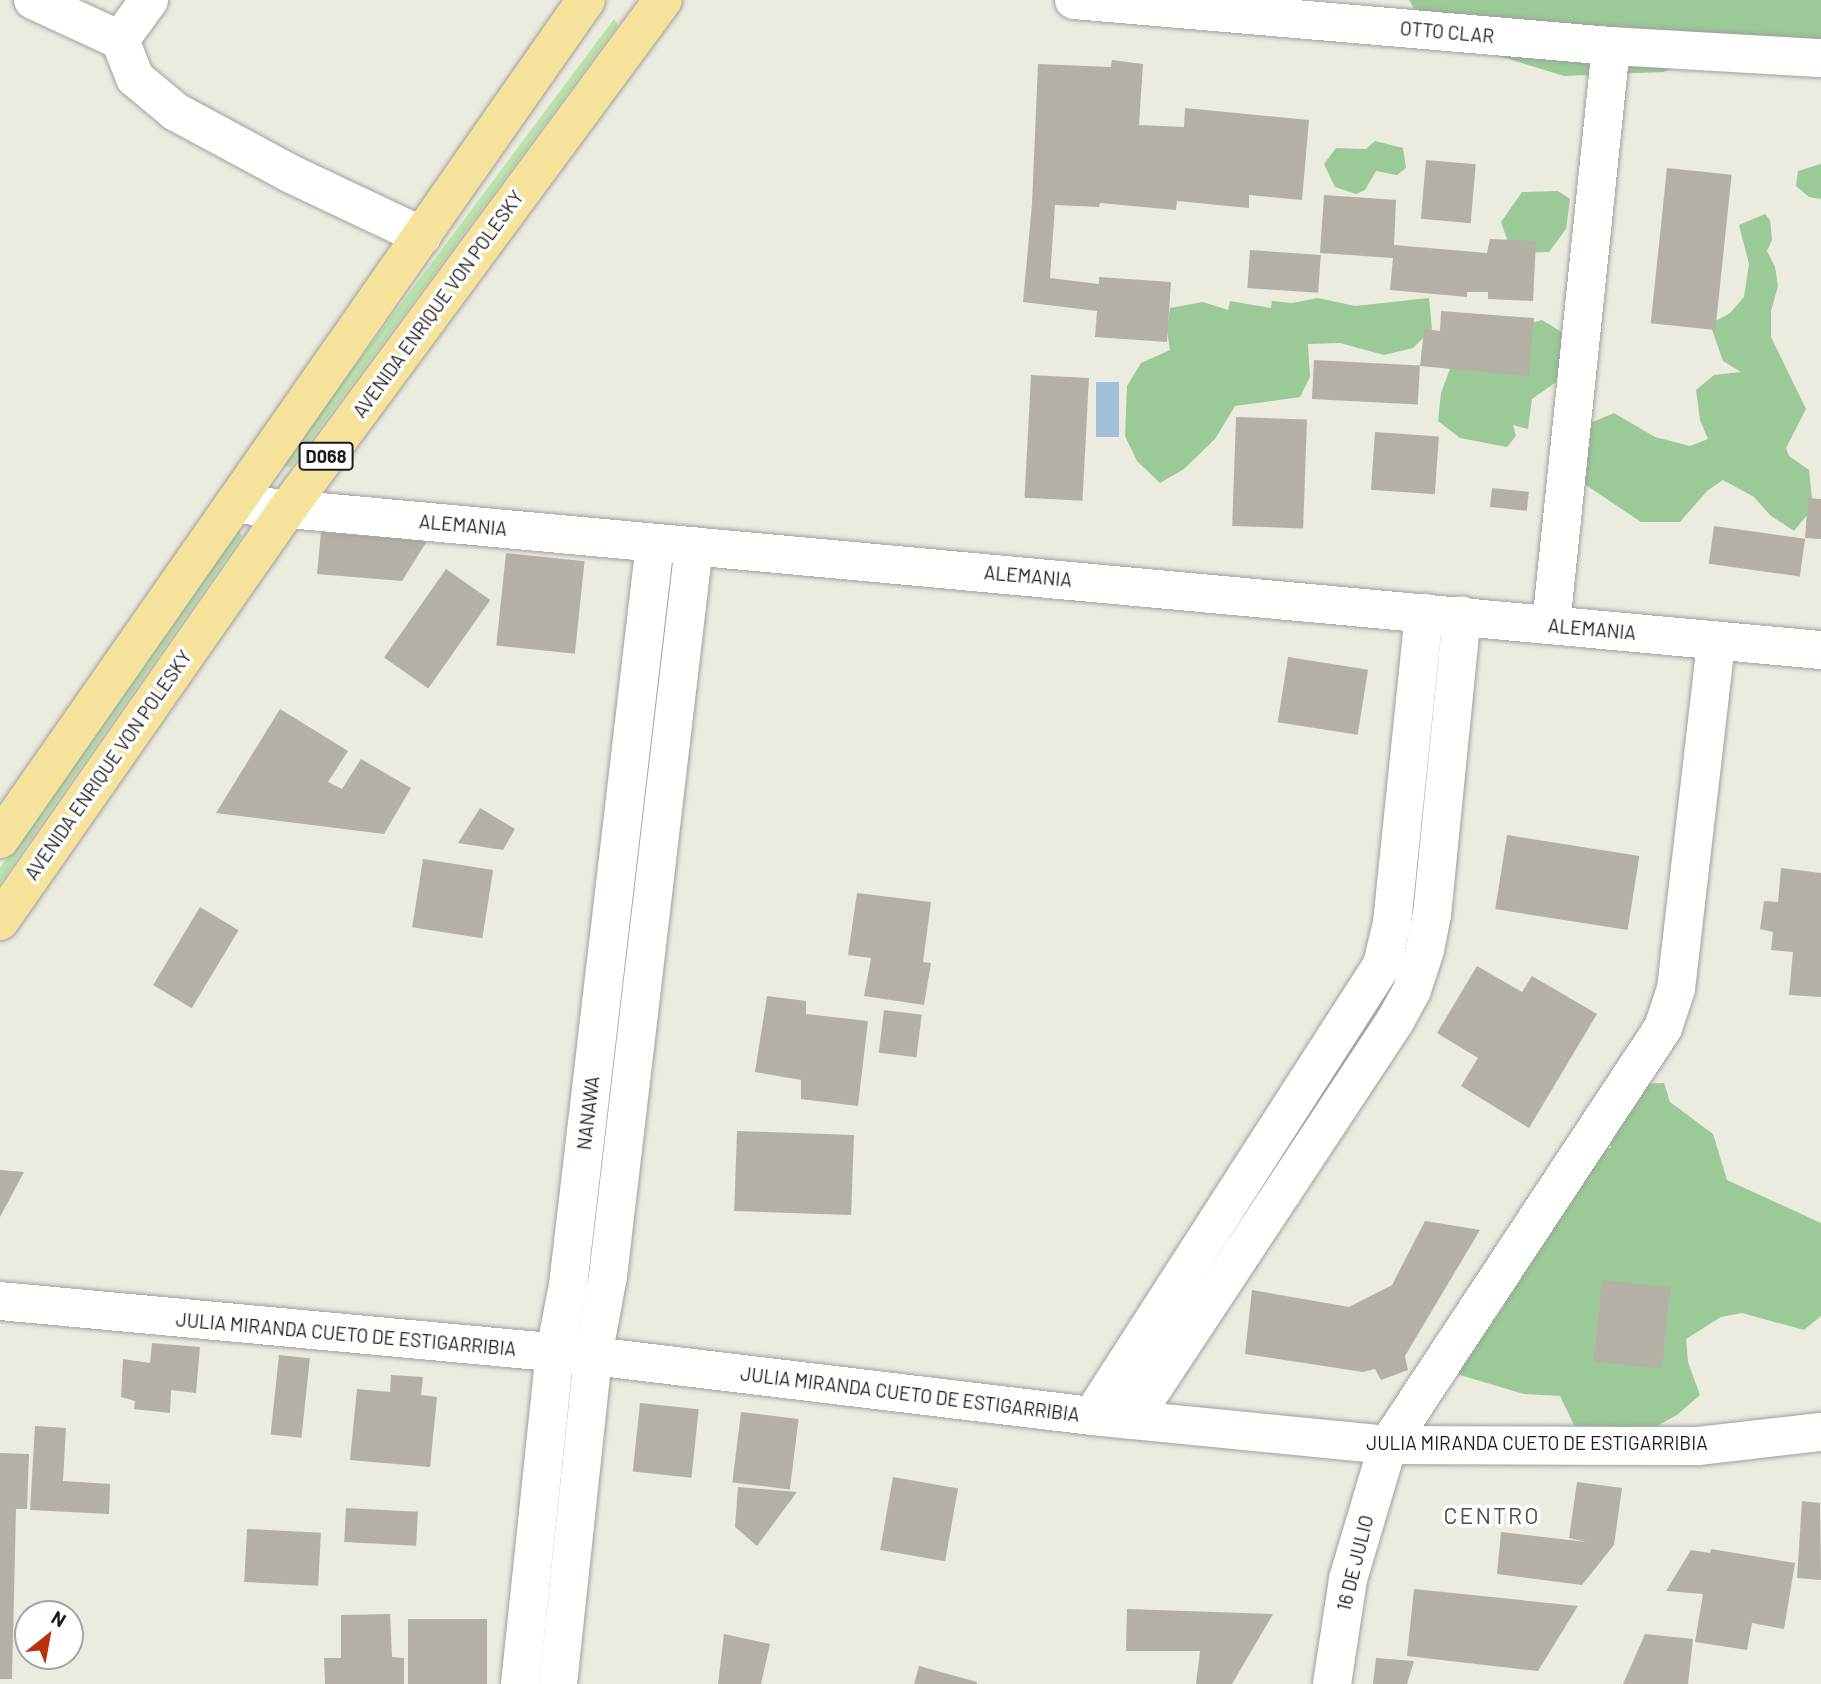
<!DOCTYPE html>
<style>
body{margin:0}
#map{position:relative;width:1821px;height:1684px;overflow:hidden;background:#ecebe0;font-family:Barlow,sans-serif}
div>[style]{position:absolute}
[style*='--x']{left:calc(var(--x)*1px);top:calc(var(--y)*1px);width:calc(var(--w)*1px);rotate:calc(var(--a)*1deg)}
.grass>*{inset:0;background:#b8e4a8}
.forest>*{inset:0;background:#9bc997}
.water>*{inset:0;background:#a3c0d8;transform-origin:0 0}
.building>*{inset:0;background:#b5b0a6;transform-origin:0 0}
.roads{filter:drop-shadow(0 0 2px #9f9f9f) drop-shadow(0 0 2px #9f9f9f)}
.minor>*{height:38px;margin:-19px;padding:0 19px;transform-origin:19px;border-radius:19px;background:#fff}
.major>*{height:38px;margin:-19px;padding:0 19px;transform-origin:19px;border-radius:19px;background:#f6e39b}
span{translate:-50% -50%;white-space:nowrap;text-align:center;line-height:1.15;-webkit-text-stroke:7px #fff;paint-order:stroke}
.shield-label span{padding:2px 5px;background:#fff;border:2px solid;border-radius:5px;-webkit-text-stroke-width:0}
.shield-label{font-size:18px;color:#1b1b1b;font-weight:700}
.street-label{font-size:19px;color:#1b1b1b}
.quarter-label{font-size:23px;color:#4e4e4e;letter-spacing:2px}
.north{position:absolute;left:14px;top:1600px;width:70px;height:70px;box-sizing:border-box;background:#fff;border:2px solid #a4a4a4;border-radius:50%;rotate:31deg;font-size:19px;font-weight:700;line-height:28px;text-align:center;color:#1b1b1b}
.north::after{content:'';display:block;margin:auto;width:24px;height:32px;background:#ba320b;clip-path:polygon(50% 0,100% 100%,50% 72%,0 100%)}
</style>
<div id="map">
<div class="grass">
<i style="clip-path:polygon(614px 19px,618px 25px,291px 467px,283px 466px,283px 462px)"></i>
<i style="clip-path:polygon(238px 529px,242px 536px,0 883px,0 868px)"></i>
</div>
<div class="forest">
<i style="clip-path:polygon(1409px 0,1821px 0,1821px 77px,1724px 53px,1663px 72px,1564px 76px,1430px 35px)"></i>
<i style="clip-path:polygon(1375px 141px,1403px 148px,1406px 168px,1397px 175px,1376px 171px,1365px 190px,1356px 194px,1335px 187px,1324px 164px,1336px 148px,1366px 149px)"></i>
<i style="clip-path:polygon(1821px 164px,1821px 199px,1809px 197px,1796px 186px,1798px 171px)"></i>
<i style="clip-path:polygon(1558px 191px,1570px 199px,1566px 229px,1549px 252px,1512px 253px,1501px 222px,1522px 192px)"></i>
<i style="clip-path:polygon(1765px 214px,1770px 220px,1772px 240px,1767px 251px,1775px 267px,1778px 286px,1771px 311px,1771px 337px,1806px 409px,1786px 448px,1789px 456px,1809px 470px,1813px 508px,1794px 531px,1770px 515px,1754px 497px,1723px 480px,1707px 491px,1680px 522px,1641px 522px,1580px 481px,1581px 427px,1614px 413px,1655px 437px,1690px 446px,1708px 439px,1700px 420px,1696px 390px,1714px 375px,1741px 372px,1723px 361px,1710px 324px,1730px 313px,1744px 297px,1749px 264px,1739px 225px)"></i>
<i style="clip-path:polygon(1318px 298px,1355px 306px,1429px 298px,1432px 329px,1413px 348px,1384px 355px,1340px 343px,1308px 344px,1310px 377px,1300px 397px,1235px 406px,1215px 439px,1184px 469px,1160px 483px,1137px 461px,1125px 436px,1127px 386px,1141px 363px,1170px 350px,1167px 331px,1170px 308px,1203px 302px,1228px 310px,1230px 301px,1271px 308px,1272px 301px,1292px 303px)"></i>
<i style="clip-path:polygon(1542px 320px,1565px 334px,1569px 373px,1532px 399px,1528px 429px,1513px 425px,1516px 436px,1507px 447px,1460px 438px,1438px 421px,1441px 393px,1452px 363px,1523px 325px)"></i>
<i style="clip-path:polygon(1664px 1083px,1670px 1102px,1713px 1134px,1727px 1180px,1821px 1223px,1821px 1316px,1804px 1330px,1742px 1313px,1721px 1317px,1686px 1339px,1688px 1362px,1700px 1395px,1677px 1415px,1622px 1445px,1574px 1425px,1560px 1396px,1524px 1394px,1453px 1373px,1504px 1306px,1501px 1268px,1572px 1149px,1611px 1148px,1607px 1085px)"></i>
</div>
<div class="water">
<i style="left:1096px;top:382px;width:23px;height:55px"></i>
</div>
<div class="building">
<i style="clip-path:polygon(1112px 60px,1143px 64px,1139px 125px,1184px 127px,1185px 108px,1309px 120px,1302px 200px,1249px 195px,1249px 208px,1177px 201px,1176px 210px,1100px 203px,1099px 207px,1055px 205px,1050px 278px,1099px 284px,1099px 277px,1171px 282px,1167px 342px,1095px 337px,1097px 311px,1023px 302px,1032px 204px,1038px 64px,1111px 67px)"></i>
<i style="left:1426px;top:160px;width:50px;height:59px;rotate:5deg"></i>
<i style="left:1667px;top:168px;width:65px;height:156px;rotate:6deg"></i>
<i style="clip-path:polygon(1324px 195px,1396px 200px,1394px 245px,1487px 253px,1490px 239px,1536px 241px,1533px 301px,1488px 299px,1488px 292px,1467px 292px,1467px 297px,1390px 290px,1393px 258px,1320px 253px)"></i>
<i style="left:1250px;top:250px;width:71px;height:38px;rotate:4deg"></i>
<i style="clip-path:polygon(1441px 311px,1534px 318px,1529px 376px,1420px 366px,1424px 329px,1440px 331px)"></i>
<i style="left:1314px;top:360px;width:106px;height:39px;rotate:3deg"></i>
<i style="left:1031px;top:375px;width:58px;height:123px;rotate:3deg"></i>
<i style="left:1236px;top:417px;width:71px;height:109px;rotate:2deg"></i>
<i style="left:1375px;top:432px;width:64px;height:58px;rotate:4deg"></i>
<i style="left:1492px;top:488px;width:37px;height:19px;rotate:6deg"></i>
<i style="clip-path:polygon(1808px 498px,1821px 499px,1821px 539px,1805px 538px)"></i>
<i style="left:1714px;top:526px;width:92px;height:38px;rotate:8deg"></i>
<i style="clip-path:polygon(321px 532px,427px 541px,402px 581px,317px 574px)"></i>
<i style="left:506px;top:553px;width:79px;height:93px;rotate:6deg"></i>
<i style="left:446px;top:569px;width:54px;height:108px;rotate:35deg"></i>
<i style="left:1288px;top:657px;width:81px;height:66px;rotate:9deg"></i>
<i style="clip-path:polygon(280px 709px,348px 751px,328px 782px,342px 789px,361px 759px,411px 788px,384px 834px,216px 813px)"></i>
<i style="clip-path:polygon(480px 808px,515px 829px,503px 850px,458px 843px)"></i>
<i style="left:1507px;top:835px;width:134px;height:75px;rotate:9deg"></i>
<i style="left:423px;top:859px;width:71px;height:69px;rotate:9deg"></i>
<i style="clip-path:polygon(1781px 868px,1821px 873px,1821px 997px,1789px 995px,1793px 952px,1771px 950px,1773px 932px,1760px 929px,1764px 901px,1778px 902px)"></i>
<i style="clip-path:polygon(857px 893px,931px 902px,923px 962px,931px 963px,924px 1005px,864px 996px,871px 958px,848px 955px)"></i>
<i style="left:200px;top:907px;width:45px;height:91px;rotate:31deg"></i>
<i style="clip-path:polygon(1477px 966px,1522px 992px,1532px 976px,1597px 1014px,1529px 1128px,1461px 1086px,1478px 1058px,1437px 1033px)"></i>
<i style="clip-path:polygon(767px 996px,806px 1001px,806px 1014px,868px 1021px,858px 1106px,801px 1099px,801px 1080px,755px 1072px)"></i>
<i style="left:884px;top:1010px;width:38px;height:43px;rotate:7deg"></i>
<i style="left:737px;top:1131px;width:117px;height:80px;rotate:2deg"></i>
<i style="clip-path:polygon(0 1170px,24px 1172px,0 1217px)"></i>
<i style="clip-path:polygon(1425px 1221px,1480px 1230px,1405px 1356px,1408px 1370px,1381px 1380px,1375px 1369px,1363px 1372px,1245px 1354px,1252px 1290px,1349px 1307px,1392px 1285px)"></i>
<i style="left:1602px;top:1280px;width:69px;height:82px;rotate:6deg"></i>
<i style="clip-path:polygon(152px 1343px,200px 1347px,196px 1393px,171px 1390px,170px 1413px,134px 1409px,135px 1401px,121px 1397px,123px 1359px,150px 1363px)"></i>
<i style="left:279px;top:1355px;width:31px;height:80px;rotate:6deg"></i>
<i style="clip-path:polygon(391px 1375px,423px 1377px,421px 1395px,437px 1397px,430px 1467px,350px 1460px,357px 1389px,390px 1392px)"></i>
<i style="left:640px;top:1403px;width:59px;height:69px;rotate:6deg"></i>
<i style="left:741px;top:1412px;width:58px;height:71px;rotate:7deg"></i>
<i style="clip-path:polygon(35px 1426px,66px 1428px,63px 1481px,110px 1484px,109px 1514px,30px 1510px)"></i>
<i style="clip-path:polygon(0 1453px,29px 1454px,27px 1509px,16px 1509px,12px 1679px,0 1679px)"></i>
<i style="left:893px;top:1477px;width:66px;height:74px;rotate:10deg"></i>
<i style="clip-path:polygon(1577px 1482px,1622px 1488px,1614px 1545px,1582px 1585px,1497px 1574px,1501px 1532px,1586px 1542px,1569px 1538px)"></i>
<i style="clip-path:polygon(738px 1487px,797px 1492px,757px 1546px,735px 1527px)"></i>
<i style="clip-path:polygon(1802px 1501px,1820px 1503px,1821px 1580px,1797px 1578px)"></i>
<i style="left:346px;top:1508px;width:72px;height:34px;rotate:3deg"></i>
<i style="left:247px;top:1529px;width:74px;height:53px;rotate:3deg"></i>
<i style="clip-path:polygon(1711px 1549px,1795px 1563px,1784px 1629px,1752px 1623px,1747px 1650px,1695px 1642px,1703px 1594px,1666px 1591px,1691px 1550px,1710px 1553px)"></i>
<i style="clip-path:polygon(1414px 1589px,1578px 1606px,1538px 1671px,1407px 1656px)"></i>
<i style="clip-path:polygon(1127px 1609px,1273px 1614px,1232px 1684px,1196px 1684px,1200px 1651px,1126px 1651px)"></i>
<i style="clip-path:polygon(390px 1614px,392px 1657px,404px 1658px,404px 1684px,325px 1684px,324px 1658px,341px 1658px,341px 1615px)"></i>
<i style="left:408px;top:1619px;width:79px;height:65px"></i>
<i style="clip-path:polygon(724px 1634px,770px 1644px,761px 1684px,718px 1684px)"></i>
<i style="clip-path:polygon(1645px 1634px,1693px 1639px,1688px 1684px,1623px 1684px)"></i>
<i style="clip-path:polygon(1376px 1658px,1414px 1661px,1407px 1684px,1373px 1684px)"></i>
<i style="clip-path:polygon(919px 1666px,977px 1682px,977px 1684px,914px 1684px)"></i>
</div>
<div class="roads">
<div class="minor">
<i style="--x:33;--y:0;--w:96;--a:24.7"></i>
<i style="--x:149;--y:0;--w:49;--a:125.9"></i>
<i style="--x:120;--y:40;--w:41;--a:68.5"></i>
<i style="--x:135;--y:78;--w:53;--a:39.7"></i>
<i style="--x:176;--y:112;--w:131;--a:28.3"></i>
<i style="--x:291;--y:174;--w:145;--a:25.3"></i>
<i style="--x:1074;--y:0;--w:539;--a:4.9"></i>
<i style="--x:1611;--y:46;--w:210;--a:3.3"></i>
<i style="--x:234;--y:504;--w:1594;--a:5.26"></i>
<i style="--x:1551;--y:625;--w:582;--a:-84.08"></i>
<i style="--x:0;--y:1301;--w:596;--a:5.3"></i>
<i style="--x:593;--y:1356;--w:503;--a:6.86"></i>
<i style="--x:1092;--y:1416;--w:297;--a:5.6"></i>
<i style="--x:1388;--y:1445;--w:310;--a:0.2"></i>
<i style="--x:1698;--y:1446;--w:124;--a:-6.5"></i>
<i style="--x:1092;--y:1416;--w:536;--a:-57.26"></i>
<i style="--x:1382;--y:965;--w:43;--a:-76.6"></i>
<i style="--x:1392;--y:923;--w:312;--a:-84.1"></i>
<i style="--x:1132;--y:1420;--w:478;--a:-56.6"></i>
<i style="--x:1395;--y:1021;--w:35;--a:-61"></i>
<i style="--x:1412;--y:990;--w:42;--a:-72"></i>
<i style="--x:1425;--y:950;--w:36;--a:-79"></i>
<i style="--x:1432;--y:915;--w:301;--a:-84.3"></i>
<i style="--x:520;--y:1684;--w:334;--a:-84"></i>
<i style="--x:555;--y:1352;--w:68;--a:-79"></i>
<i style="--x:568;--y:1285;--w:747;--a:-83.31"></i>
<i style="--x:558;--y:1684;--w:330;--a:-83.9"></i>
<i style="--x:593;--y:1356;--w:81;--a:-79.4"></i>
<i style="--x:608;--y:1276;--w:735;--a:-83.28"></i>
<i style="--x:1332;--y:1684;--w:106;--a:-81.3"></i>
<i style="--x:1348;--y:1579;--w:140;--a:-73.4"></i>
<i style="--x:1388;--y:1445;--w:500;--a:-56.6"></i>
<i style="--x:1663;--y:1028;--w:41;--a:-71.6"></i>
<i style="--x:1676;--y:989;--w:350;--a:-83.4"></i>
</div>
<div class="major">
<i style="--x:0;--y:839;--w:1023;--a:-55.07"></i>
<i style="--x:0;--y:921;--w:504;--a:-55.11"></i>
<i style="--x:288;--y:508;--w:631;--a:-53.57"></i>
</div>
</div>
<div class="shield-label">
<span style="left:326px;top:456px">D068</span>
</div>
<div class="street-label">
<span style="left:1447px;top:32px;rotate:5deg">OTTO CLAR</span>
<span style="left:438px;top:304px;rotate:-54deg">AVENIDA ENRIQUE VON POLESKY</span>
<span style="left:463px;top:525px;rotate:5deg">ALEMANIA</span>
<span style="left:1028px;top:576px;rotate:5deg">ALEMANIA</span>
<span style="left:1592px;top:629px;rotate:5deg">ALEMANIA</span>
<span style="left:108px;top:765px;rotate:-55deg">AVENIDA ENRIQUE VON POLESKY</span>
<span style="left:588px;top:1113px;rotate:-83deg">NANAWA</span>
<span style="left:346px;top:1334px;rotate:5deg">JULIA MIRANDA CUETO DE ESTIGARRIBIA</span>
<span style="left:910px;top:1394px;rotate:7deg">JULIA MIRANDA CUETO DE ESTIGARRIBIA</span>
<span style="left:1537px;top:1443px">JULIA MIRANDA CUETO DE ESTIGARRIBIA</span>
<span style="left:1355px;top:1563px;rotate:-76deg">16 DE JULIO</span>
</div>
<div class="quarter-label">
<span style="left:1492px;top:1515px">CENTRO</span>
</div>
<div class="north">N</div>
</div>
